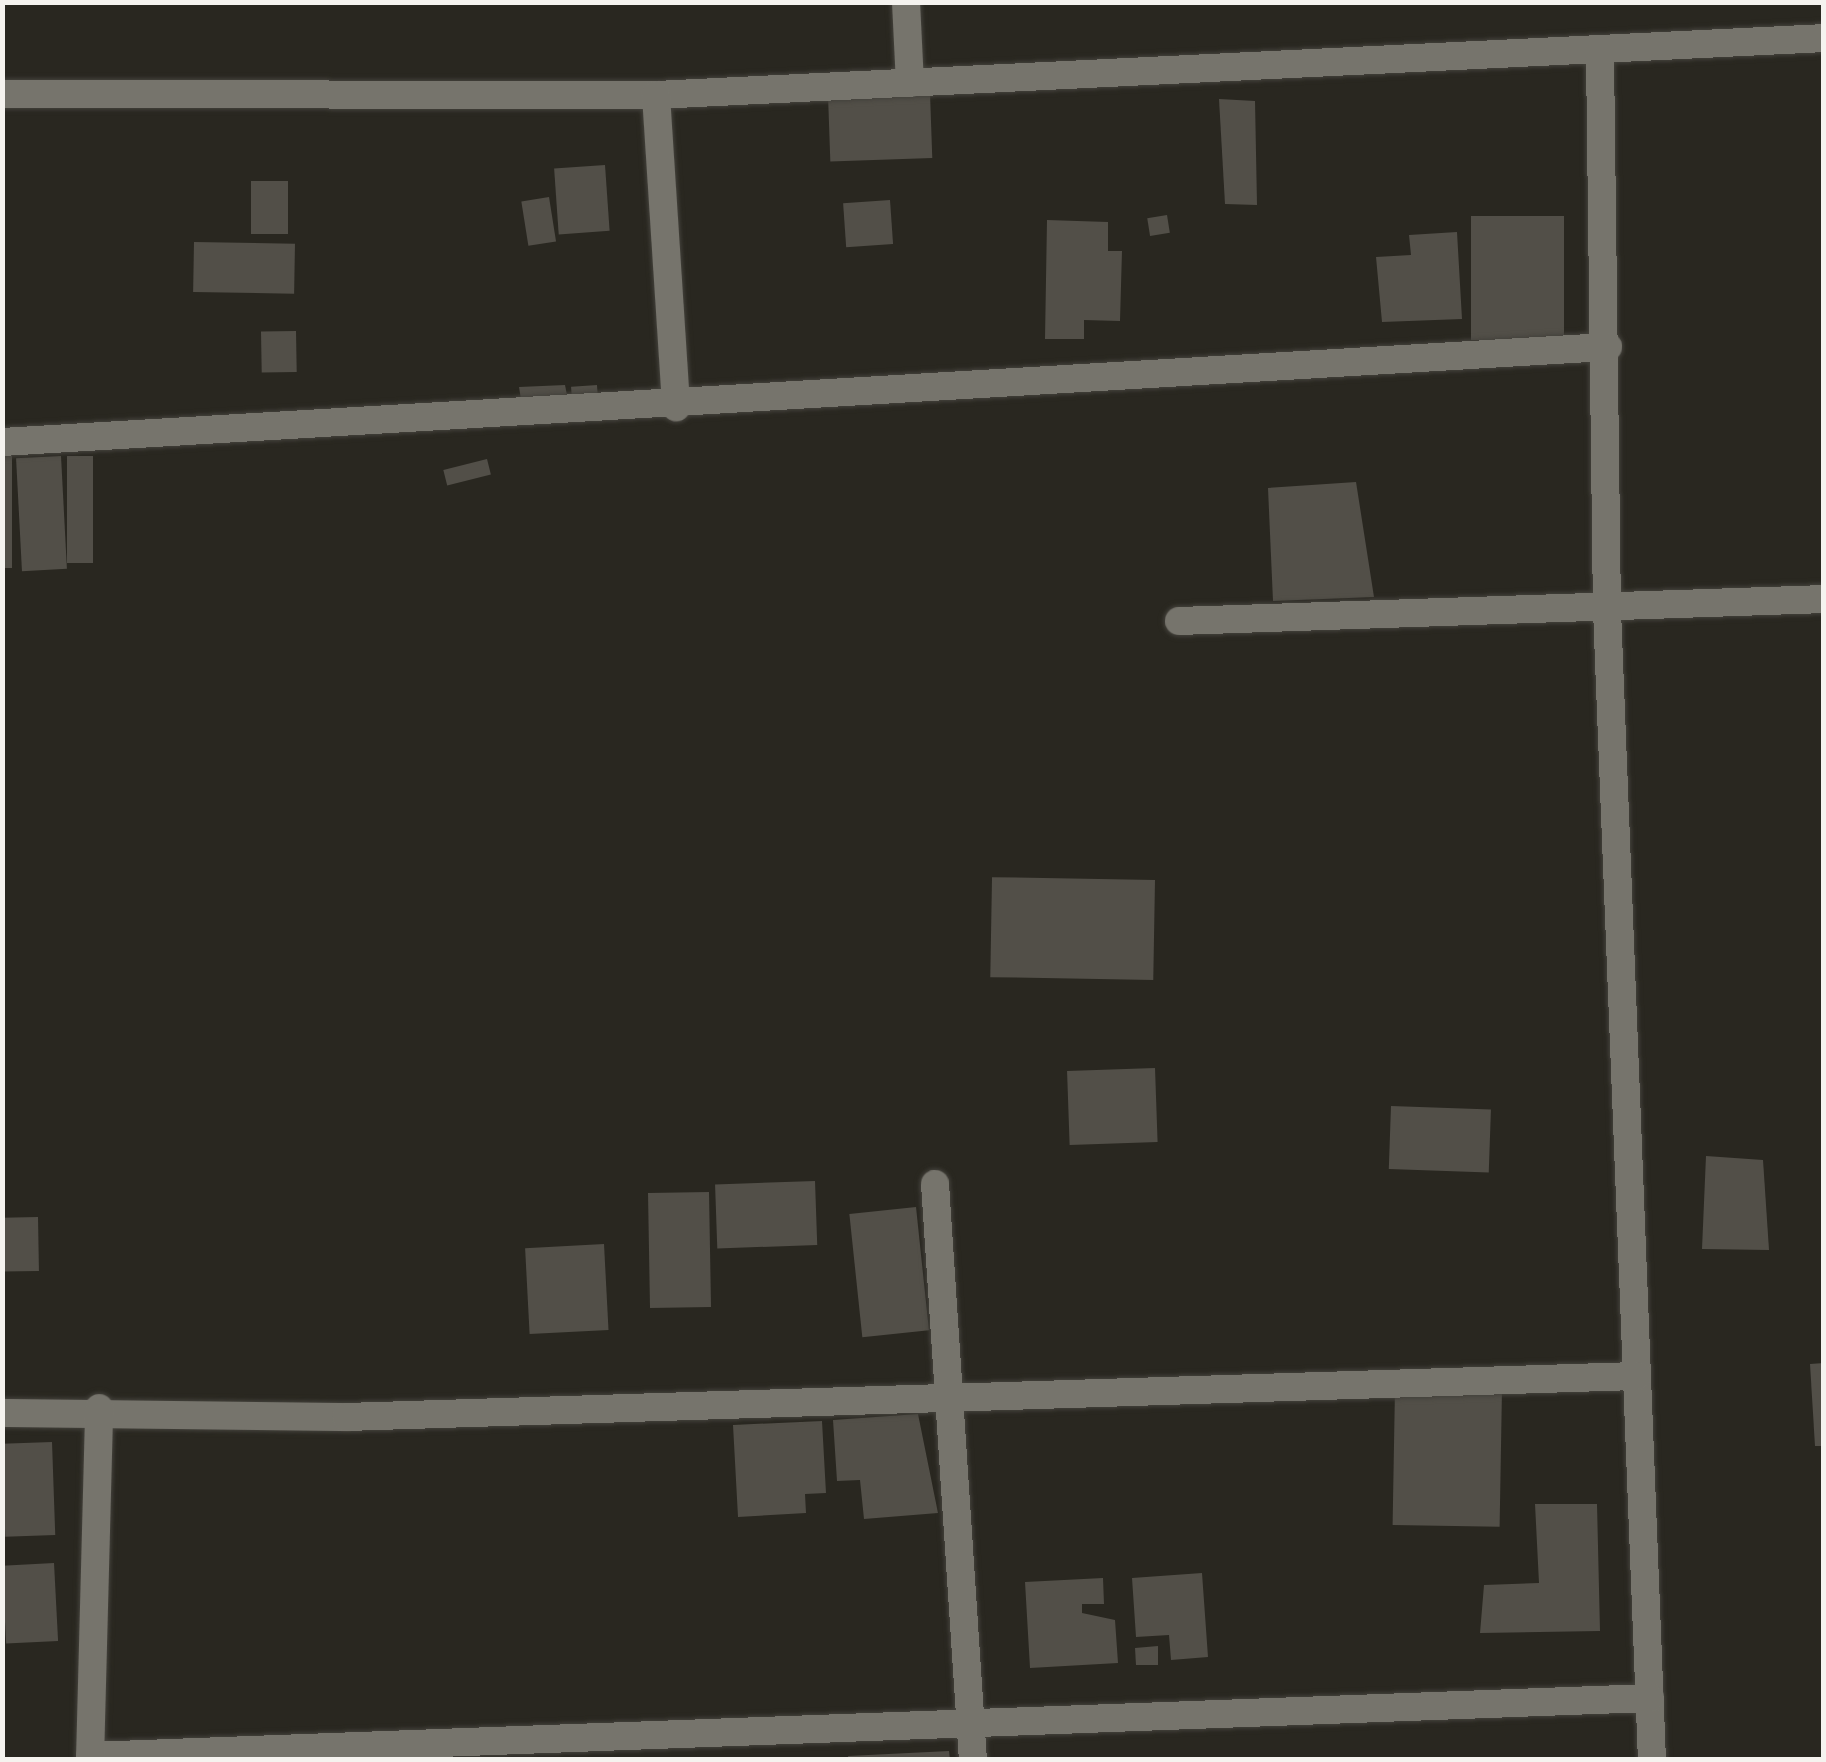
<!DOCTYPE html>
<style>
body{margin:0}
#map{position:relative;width:1826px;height:1762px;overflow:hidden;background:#292720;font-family:"PT Serif",serif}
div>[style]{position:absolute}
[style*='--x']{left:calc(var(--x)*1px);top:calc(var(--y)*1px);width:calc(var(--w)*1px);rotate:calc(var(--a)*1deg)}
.building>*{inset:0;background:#524f48;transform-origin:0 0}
.roads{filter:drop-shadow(0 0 2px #44423c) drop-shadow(0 0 2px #44423c)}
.minor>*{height:28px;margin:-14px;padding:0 14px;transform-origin:14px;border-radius:14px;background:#76746c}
span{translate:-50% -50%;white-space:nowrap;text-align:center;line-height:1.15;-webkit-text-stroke:10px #201d17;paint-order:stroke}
.frame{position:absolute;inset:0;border:5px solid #f5f3ef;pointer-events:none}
</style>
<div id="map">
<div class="building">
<i style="left:930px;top:93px;width:65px;height:102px;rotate:88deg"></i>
<i style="clip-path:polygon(1219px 99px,1255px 101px,1257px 205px,1225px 204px)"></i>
<i style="left:605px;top:165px;width:66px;height:51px;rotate:86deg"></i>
<i style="left:251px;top:181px;width:37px;height:53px"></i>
<i style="left:549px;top:197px;width:45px;height:28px;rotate:81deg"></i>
<i style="left:890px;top:200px;width:44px;height:47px;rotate:86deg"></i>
<i style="left:1167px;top:215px;width:18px;height:20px;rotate:81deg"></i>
<i style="left:1564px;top:216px;width:124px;height:93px;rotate:90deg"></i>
<i style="clip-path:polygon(1047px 220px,1108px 222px,1108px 251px,1122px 251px,1120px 321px,1084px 320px,1084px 339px,1045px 339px)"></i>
<i style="clip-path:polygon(1457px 232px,1462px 319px,1382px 322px,1376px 257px,1411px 255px,1409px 235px)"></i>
<i style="left:194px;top:242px;width:101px;height:50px;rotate:1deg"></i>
<i style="left:296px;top:331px;width:41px;height:35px;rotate:89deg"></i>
<i style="clip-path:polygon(565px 385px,569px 405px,522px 406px,519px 387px)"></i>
<i style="left:597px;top:385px;width:16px;height:26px;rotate:86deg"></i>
<i style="left:2px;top:455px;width:10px;height:113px"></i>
<i style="left:61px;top:456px;width:113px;height:45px;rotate:87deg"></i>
<i style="left:67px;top:456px;width:26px;height:107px"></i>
<i style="left:487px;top:459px;width:16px;height:45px;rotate:76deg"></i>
<i style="clip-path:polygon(1356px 482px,1374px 597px,1273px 601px,1268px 488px)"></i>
<i style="left:1155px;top:880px;width:100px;height:163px;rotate:91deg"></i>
<i style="left:1155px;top:1068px;width:74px;height:88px;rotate:88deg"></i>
<i style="left:1391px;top:1106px;width:100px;height:63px;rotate:2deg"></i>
<i style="clip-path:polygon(1706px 1156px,1763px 1160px,1769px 1250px,1702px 1249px)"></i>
<i style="left:815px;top:1181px;width:64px;height:100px;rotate:88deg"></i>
<i style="left:709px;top:1192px;width:115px;height:61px;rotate:89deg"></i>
<i style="left:916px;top:1207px;width:124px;height:67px;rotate:84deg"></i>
<i style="left:38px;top:1217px;width:54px;height:36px;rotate:89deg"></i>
<i style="left:604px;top:1244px;width:86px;height:79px;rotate:87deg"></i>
<i style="clip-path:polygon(1824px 1363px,1824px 1446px,1815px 1446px,1810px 1364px)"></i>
<i style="left:1395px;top:1388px;width:107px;height:137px;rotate:1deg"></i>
<i style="clip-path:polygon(918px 1414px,938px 1513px,864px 1519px,860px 1480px,837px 1481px,833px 1420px)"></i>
<i style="clip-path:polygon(822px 1421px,826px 1493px,805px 1494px,806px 1513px,738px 1517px,733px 1425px)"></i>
<i style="left:52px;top:1442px;width:93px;height:50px;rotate:88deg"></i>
<i style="clip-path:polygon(1535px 1504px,1597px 1504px,1600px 1631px,1480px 1633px,1484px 1585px,1539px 1583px)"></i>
<i style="left:54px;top:1563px;width:78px;height:52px;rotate:87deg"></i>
<i style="clip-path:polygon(1202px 1573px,1208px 1657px,1171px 1660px,1169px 1635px,1136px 1637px,1132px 1578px)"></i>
<i style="clip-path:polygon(1103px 1578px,1104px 1604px,1082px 1604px,1082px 1613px,1115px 1620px,1118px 1663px,1030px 1668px,1025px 1582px)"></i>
<i style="clip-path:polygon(1158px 1646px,1158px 1665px,1136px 1665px,1135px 1648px)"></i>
<i style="clip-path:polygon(949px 1751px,950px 1760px,849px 1760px,848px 1756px)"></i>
</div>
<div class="roads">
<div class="minor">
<i style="--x:906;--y:2;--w:81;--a:87.2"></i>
<i style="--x:1600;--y:55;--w:555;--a:89.28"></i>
<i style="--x:1607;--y:610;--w:1151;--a:87.76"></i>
<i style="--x:2;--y:94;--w:654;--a:0.09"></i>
<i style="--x:656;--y:95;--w:1169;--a:-2.79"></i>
<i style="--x:656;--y:95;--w:313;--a:86.3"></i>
<i style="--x:2;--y:442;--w:1609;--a:-3.39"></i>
<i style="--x:1179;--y:621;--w:645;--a:-1.95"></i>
<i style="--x:935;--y:1184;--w:577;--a:86.23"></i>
<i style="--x:2;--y:1413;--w:344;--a:0.7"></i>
<i style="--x:346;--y:1417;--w:1292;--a:-1.82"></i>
<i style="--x:90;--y:1756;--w:1561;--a:-2.13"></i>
<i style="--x:90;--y:1760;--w:352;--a:-88.5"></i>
</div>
</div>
<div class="frame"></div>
</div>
